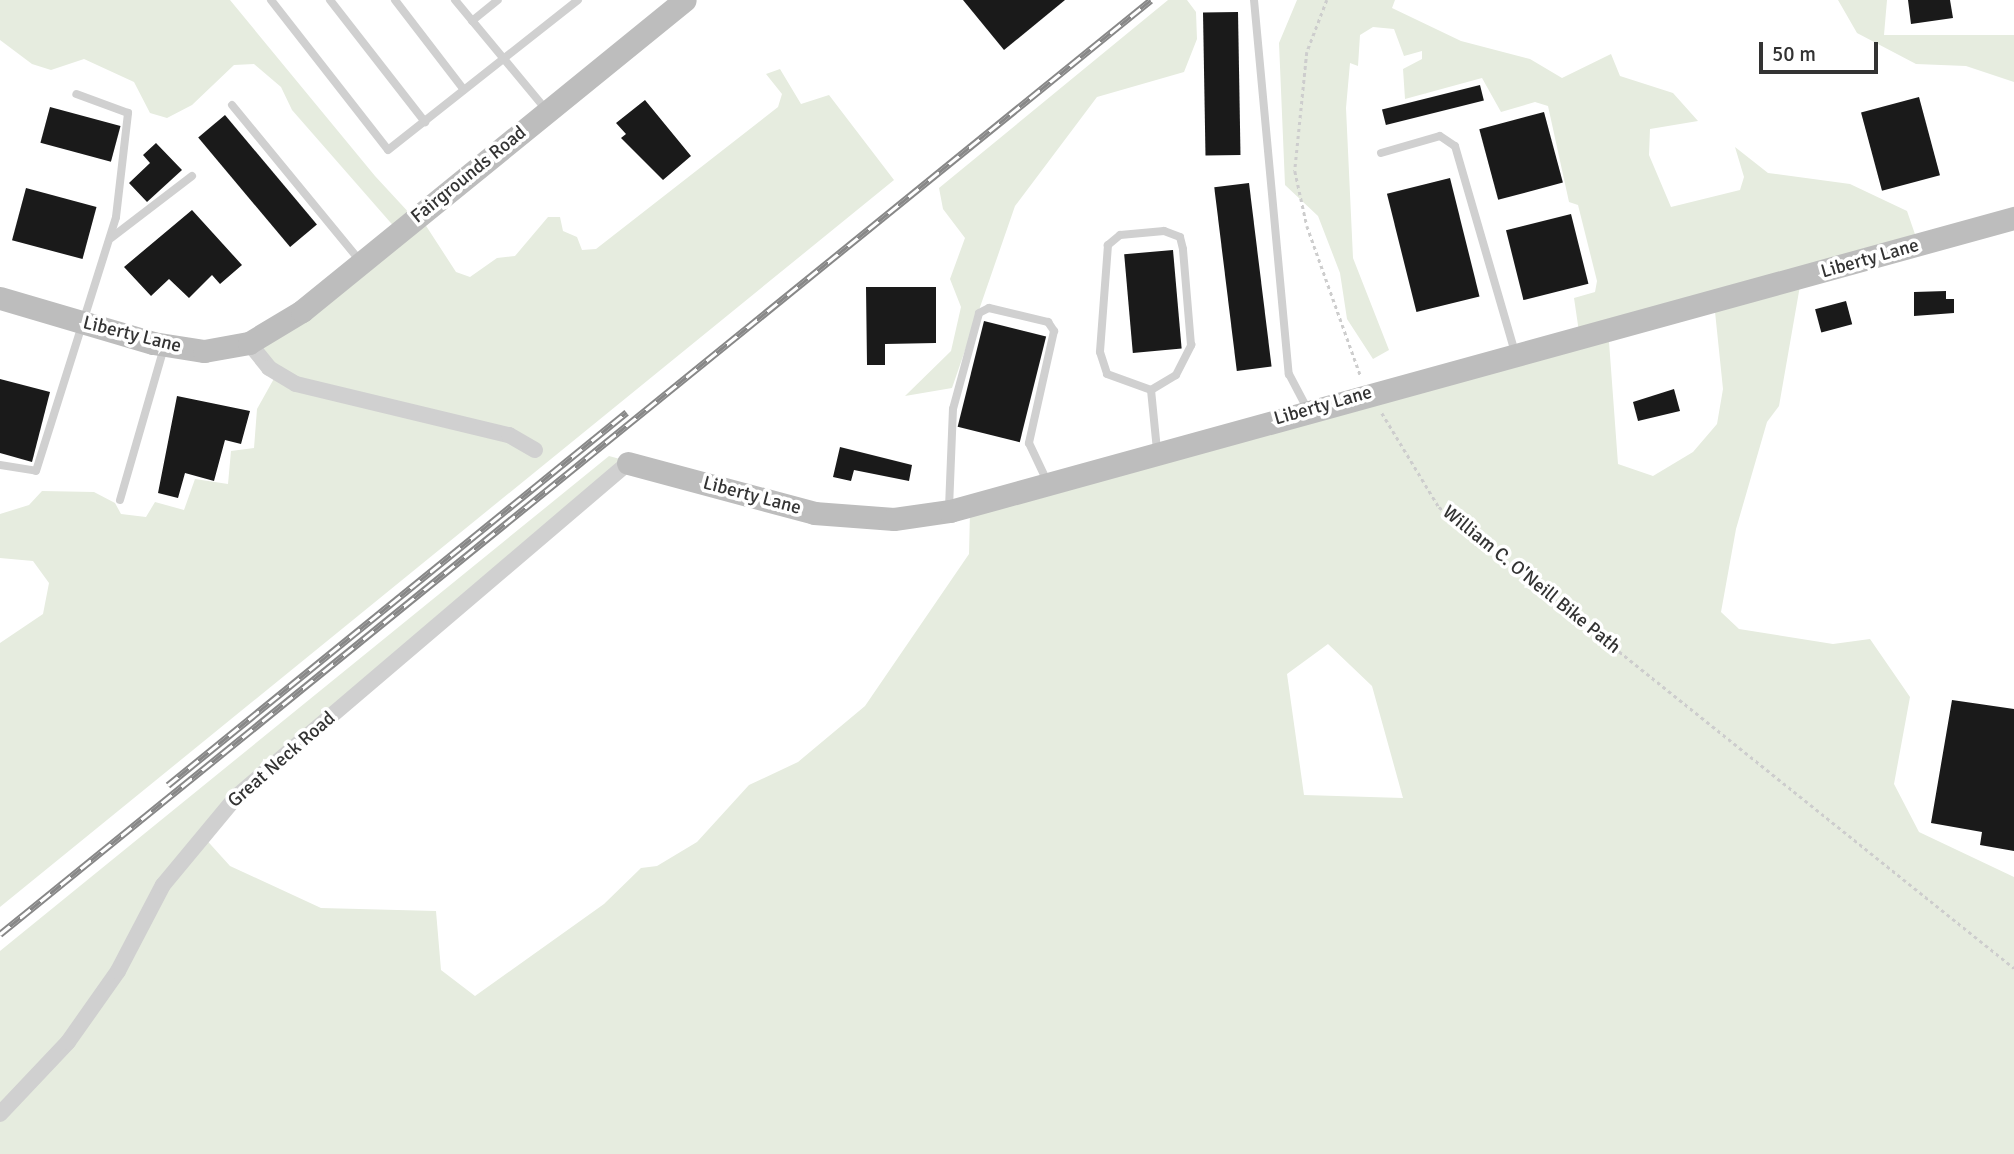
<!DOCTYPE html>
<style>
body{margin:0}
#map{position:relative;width:2014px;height:1154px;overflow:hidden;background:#fff;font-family:Signika,sans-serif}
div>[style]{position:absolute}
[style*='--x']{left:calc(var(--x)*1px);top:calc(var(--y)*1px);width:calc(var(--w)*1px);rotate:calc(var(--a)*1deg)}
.green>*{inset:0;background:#e6ecdf}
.building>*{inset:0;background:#1a1a1a;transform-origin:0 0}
.path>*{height:2.5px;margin-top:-1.25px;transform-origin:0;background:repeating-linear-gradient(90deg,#cdcdcd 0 3.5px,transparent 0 7px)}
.lane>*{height:8px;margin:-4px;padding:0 4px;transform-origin:4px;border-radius:4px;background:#d0d0d0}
.street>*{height:16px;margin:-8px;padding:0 8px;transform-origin:8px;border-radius:8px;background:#d0d0d0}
.secondary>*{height:23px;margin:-11.5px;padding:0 11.5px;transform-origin:11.5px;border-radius:11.5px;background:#bdbdbd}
.rail>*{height:7px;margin-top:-3.5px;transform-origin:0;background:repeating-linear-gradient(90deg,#fff 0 13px,#888 0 26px);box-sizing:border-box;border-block:2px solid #888}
span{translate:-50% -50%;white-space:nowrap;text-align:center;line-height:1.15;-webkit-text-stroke:7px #fff;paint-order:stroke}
.street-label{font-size:19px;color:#333}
.scale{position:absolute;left:1759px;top:42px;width:119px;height:32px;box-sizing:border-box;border:4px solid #333;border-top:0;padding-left:9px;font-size:21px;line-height:24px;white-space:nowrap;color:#333;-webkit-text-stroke:5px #fff;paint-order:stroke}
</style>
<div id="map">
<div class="green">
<i style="clip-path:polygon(0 0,230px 0,375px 176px,412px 216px,419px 215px,456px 272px,470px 277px,497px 258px,515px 256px,548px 217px,560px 217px,563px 231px,577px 237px,582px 250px,596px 249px,778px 107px,782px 94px,766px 74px,780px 69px,801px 104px,829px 95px,894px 180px,0 907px,0 643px,43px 614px,49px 583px,33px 561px,0 558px,0 514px,29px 505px,42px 491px,94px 492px,115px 503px,121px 514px,146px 517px,155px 502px,184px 510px,195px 479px,228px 484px,231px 451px,254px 448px,257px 409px,276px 375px,253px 348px,397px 230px,292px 110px,281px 87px,254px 64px,234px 65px,192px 105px,167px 118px,150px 113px,134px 82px,84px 59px,51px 70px,32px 64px,0 40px)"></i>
<i style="clip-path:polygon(1168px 0,1187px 0,1196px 12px,1197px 39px,1184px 72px,1097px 97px,1015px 206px,952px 388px,905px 396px,951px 351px,961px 307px,950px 279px,965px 238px,943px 209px,939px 188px)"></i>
<i style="clip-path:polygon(evenodd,1297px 0,1395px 0,1392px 8px,1461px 41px,1530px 59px,1562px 78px,1611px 54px,1620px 76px,1673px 93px,1698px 121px,1650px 129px,1649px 155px,1671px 207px,1740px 190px,1744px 177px,1735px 147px,1768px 173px,1850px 184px,1907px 211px,1918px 243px,1801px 280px,1779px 406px,1767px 422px,1736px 529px,1721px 612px,1739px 629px,1833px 644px,1870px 639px,1910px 697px,1894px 784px,1919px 832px,2014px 877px,2014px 1154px,0 1154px,0 951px,609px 456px,620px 459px,619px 468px,202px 835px,230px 866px,321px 908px,436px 911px,441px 970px,475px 996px,604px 904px,641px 868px,657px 866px,697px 842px,749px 785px,798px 762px,865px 706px,969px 554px,970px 511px,1579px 332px,1574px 298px,1595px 292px,1597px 281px,1578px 205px,1569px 202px,1548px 106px,1535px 102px,1501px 112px,1482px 78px,1405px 99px,1403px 69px,1422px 59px,1422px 51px,1404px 56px,1394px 29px,1373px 27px,1360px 35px,1358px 66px,1350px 63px,1346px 108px,1353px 258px,1389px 350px,1373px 359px,1347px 319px,1340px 273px,1318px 216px,1285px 185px,1279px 43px,1297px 0,1714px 302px,1723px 389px,1717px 424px,1693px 452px,1653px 476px,1618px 464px,1608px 328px,1714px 302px,1297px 0,1328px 644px,1372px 686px,1403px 798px,1304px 795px,1287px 674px,1328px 644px)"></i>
<i style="clip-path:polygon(1838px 0,1887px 0,1884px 35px,2014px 35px,2014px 82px,1966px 66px,1916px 64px,1857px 33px)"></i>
</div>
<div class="building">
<i style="clip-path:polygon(963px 0,1065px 0,1004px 50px)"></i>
<i style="clip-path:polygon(1908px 0,1950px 0,1953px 18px,1911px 24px)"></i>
<i style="left:1238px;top:12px;width:143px;height:35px;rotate:89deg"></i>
<i style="left:1480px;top:85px;width:16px;height:101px;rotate:76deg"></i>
<i style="left:1919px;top:97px;width:81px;height:60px;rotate:75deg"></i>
<i style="clip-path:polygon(645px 100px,691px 156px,663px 180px,621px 138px,626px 134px,616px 123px)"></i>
<i style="left:50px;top:107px;width:73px;height:37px;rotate:15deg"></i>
<i style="left:1544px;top:112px;width:73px;height:67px;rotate:75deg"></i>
<i style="left:225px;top:115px;width:143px;height:35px;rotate:50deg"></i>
<i style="clip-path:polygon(156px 143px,182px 170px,147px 202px,129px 183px,150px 163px,143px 155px)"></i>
<i style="left:1450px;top:178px;width:122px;height:65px;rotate:76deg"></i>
<i style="left:1249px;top:183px;width:185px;height:35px;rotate:83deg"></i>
<i style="left:26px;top:188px;width:73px;height:54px;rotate:15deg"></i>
<i style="clip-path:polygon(192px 210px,242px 265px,220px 284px,212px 275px,189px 298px,169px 279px,151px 296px,124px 267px)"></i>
<i style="left:1571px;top:214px;width:72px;height:67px;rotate:76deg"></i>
<i style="left:1173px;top:250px;width:99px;height:49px;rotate:85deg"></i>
<i style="clip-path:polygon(866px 287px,936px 287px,936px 343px,885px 344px,885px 365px,867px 365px)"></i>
<i style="clip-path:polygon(1946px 291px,1946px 299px,1954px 299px,1954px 313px,1914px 316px,1914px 292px)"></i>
<i style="left:1846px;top:301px;width:24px;height:32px;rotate:75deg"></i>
<i style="left:984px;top:321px;width:64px;height:109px;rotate:14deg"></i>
<i style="clip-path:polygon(0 379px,50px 392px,32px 462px,0 453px)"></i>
<i style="clip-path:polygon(1674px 389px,1680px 411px,1638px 421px,1633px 402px)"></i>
<i style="clip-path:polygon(177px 396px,250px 411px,241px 444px,225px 440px,214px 481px,185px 473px,178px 498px,158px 493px)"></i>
<i style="clip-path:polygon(840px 447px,912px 465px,909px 481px,854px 470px,851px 481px,833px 477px)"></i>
<i style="clip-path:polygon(1952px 700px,2014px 709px,2014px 851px,1980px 845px,1982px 832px,1931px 823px)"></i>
</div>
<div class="path">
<i style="--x:1327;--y:0;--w:56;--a:111"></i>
<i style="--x:1307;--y:52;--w:120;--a:95.8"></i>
<i style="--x:1295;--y:171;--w:56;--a:77.7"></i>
<i style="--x:1307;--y:226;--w:160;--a:70.3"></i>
<i style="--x:1382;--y:413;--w:110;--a:58.8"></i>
<i style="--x:1439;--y:507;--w:737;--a:38.72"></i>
</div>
<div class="lane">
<i style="--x:271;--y:0;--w:190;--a:52"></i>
<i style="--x:388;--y:150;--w:242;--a:-38.3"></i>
<i style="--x:330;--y:0;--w:155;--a:52.1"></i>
<i style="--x:395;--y:0;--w:113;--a:52.5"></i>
<i style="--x:455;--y:0;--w:144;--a:50.3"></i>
<i style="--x:1254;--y:0;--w:376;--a:84.7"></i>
<i style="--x:1289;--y:374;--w:41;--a:62.2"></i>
<i style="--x:472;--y:21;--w:33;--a:-39"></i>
<i style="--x:232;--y:105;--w:203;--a:50.6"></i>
<i style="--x:1381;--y:153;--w:61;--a:-16.1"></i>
<i style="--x:1440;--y:136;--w:18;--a:34"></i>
<i style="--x:1455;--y:146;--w:215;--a:73.8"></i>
<i style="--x:111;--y:238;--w:102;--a:-37.4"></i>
<i style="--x:1151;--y:390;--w:29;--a:-31"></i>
<i style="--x:1176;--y:375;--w:34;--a:-63"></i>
<i style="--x:1191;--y:345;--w:96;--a:-94.8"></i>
<i style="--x:1183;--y:249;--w:12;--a:-104"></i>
<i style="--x:1180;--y:237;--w:17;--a:-159"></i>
<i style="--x:1164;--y:231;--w:44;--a:174.8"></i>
<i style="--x:1120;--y:235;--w:16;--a:140"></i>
<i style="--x:1108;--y:245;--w:107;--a:94.3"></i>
<i style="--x:1100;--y:352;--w:23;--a:72"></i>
<i style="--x:1107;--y:374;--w:47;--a:20"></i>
<i style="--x:1151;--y:390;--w:60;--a:84.3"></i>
<i style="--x:0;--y:465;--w:36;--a:9"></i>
<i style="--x:36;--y:471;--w:266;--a:-72.5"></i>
<i style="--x:116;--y:217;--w:105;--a:-83.4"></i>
<i style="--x:128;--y:113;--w:55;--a:-159.9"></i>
<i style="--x:120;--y:500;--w:158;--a:-73.9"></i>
<i style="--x:949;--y:508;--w:99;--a:-87.7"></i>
<i style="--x:953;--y:409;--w:99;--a:-74.8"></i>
<i style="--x:979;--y:313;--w:11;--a:-27"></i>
<i style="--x:989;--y:308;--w:61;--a:13.3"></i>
<i style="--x:1048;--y:322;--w:11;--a:56"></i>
<i style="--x:1054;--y:331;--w:115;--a:102.6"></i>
<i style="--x:1029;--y:443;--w:42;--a:64.7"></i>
</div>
<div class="street">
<i style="--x:249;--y:343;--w:32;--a:51"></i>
<i style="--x:269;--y:368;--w:31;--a:31"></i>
<i style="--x:296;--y:384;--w:219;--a:13.5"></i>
<i style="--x:509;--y:435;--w:30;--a:30"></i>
<i style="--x:0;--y:1114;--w:99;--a:-46.6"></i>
<i style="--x:68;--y:1042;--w:87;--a:-54.8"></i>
<i style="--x:118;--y:971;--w:97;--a:-62.4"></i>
<i style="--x:163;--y:885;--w:116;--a:-50.3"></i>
<i style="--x:237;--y:796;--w:514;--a:-40.42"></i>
</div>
<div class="secondary">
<i style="--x:0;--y:298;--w:159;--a:16.4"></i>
<i style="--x:153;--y:343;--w:52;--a:8.9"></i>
<i style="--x:204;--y:351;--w:46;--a:-10.1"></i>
<i style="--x:249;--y:343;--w:62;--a:-31.1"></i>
<i style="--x:302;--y:311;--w:493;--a:-39.1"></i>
<i style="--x:628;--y:463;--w:193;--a:15"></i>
<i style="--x:814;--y:513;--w:80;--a:4.3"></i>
<i style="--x:894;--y:519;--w:57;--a:-8.1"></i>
<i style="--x:950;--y:511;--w:1104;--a:-15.4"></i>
</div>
<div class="rail">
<i style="--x:168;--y:785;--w:591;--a:-39.1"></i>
<i style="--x:0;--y:934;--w:1482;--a:-39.06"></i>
</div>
<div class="street-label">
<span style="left:469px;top:175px;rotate:-39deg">Fairgrounds Road</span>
<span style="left:1870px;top:259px;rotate:-16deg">Liberty Lane</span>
<span style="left:132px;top:335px;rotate:14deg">Liberty Lane</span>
<span style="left:1323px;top:406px;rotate:-16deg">Liberty Lane</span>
<span style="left:752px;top:496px;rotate:15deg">Liberty Lane</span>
<span style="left:1531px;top:580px;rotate:39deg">William C. O'Neill Bike Path</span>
<span style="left:282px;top:760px;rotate:-41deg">Great Neck Road</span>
</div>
<div class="scale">50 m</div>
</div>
